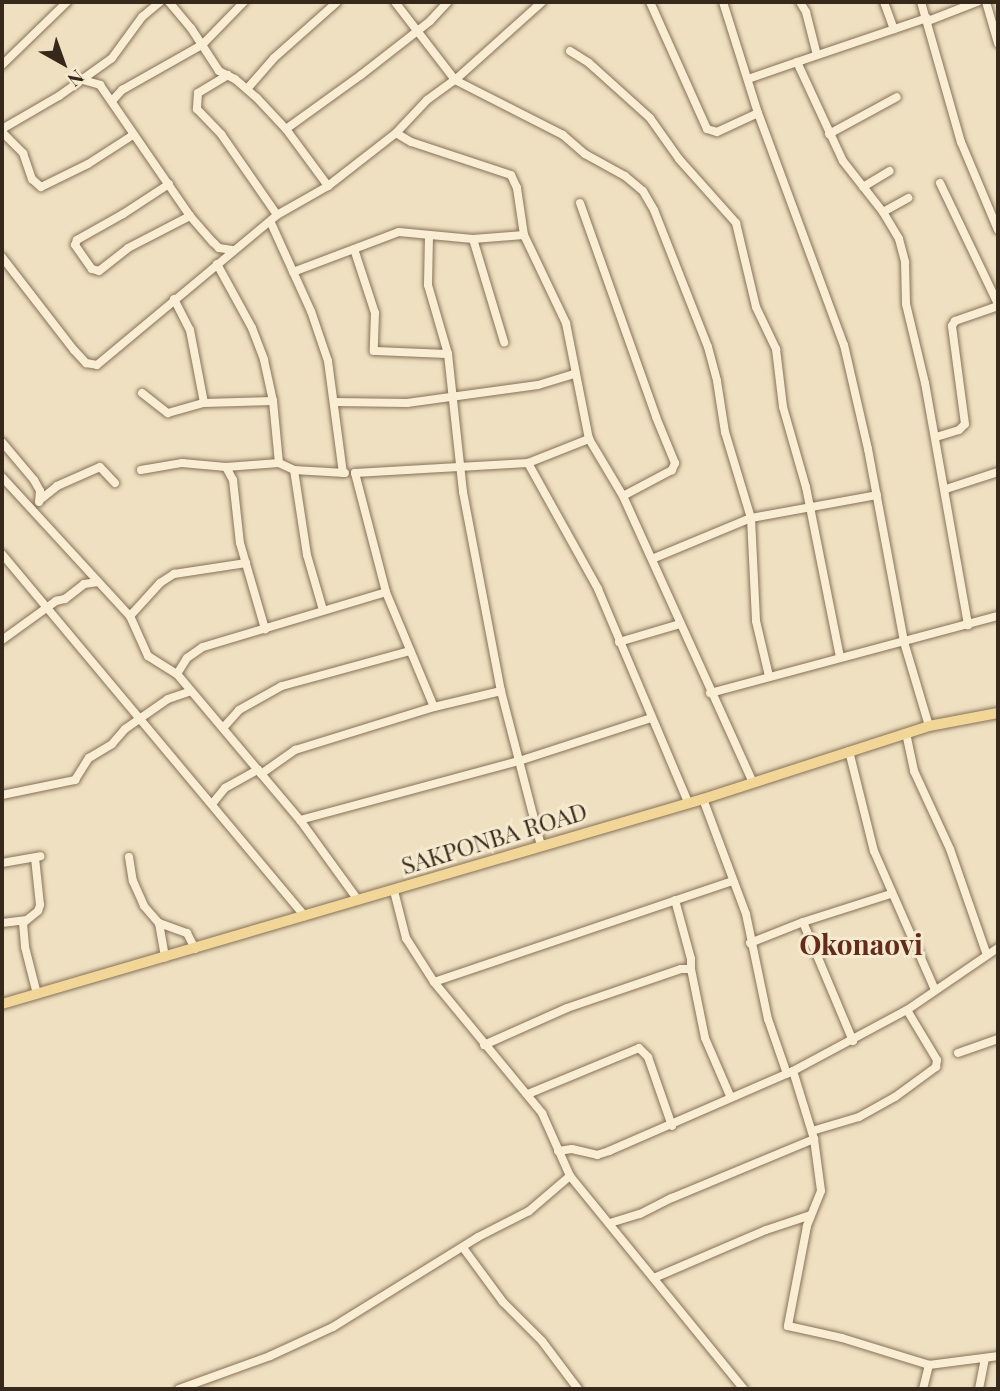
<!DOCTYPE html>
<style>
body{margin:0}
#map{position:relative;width:1000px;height:1391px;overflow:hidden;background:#eee0c0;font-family:"Playfair Display",serif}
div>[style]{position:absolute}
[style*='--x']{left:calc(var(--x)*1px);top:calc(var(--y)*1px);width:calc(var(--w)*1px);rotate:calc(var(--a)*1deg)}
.roads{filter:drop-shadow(0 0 2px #877158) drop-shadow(0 0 2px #877158)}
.minor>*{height:8px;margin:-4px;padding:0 4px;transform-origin:4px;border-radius:4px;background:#f9eed3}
.major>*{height:10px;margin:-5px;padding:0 5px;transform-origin:5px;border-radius:5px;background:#f2d697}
span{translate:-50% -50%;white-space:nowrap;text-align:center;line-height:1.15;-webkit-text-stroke:6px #f5eacf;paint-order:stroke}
.street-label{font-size:24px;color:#36291c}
.quarter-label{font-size:28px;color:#632b1c;font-weight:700}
.frame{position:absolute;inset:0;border:4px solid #36291c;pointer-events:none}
.north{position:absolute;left:28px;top:28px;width:70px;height:70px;-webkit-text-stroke:5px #f5eacf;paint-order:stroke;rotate:140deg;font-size:19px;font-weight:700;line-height:28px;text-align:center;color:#36291c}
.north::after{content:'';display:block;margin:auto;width:24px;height:32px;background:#36291c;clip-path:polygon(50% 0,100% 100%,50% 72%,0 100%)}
</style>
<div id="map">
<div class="roads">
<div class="minor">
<i style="--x:169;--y:2;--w:34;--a:50"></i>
<i style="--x:191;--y:28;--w:51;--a:56.9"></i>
<i style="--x:219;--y:71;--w:18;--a:27"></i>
<i style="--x:235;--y:79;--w:29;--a:41"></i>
<i style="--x:257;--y:98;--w:42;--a:46.9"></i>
<i style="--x:286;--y:129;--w:71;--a:53.6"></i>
<i style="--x:395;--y:2;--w:98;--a:52.4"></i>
<i style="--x:455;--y:80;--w:121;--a:27"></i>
<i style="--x:563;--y:135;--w:29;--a:41"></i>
<i style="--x:585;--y:154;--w:46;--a:28.8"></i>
<i style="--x:625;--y:176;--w:23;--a:40"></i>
<i style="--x:643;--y:191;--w:22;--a:60"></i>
<i style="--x:654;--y:210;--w:147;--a:68.5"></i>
<i style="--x:708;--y:347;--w:35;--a:75"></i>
<i style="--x:717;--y:381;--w:52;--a:81.1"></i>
<i style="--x:725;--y:432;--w:90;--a:73.2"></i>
<i style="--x:751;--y:518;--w:103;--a:87.2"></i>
<i style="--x:756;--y:621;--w:57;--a:76.7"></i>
<i style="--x:650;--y:2;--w:139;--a:65.8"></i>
<i style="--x:707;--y:129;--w:10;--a:17"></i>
<i style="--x:717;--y:132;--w:45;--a:-24.9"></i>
<i style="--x:723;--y:2;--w:116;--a:72.5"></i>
<i style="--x:758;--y:113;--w:247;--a:69.7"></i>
<i style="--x:844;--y:345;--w:107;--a:77"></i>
<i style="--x:868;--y:449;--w:196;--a:79.4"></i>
<i style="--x:904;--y:642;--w:88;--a:73.4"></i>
<i style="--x:800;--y:2;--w:12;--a:59"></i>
<i style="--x:806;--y:12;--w:44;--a:75.7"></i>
<i style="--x:884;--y:2;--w:29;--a:70"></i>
<i style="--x:921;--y:2;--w:146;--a:74.1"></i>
<i style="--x:961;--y:142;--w:95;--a:67.2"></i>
<i style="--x:986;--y:2;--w:43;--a:73.7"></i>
<i style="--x:927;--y:18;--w:137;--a:161.3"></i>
<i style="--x:797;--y:62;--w:109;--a:65.1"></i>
<i style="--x:843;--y:161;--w:65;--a:51.9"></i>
<i style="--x:883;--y:212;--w:31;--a:59"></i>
<i style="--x:899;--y:239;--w:24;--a:75"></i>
<i style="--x:905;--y:262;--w:42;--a:88.6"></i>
<i style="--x:906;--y:304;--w:81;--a:76.5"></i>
<i style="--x:925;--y:383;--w:246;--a:79.9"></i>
<i style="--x:928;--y:21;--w:53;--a:-21.2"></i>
<i style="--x:570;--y:51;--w:22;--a:32"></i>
<i style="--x:589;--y:63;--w:82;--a:42"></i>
<i style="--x:650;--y:118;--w:50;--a:54.7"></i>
<i style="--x:679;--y:159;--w:86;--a:48.3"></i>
<i style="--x:736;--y:223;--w:86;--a:76.6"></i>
<i style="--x:756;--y:307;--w:47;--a:64.5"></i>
<i style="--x:776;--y:349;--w:58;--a:83.1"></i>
<i style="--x:783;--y:407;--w:83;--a:74"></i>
<i style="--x:806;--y:487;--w:173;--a:78.7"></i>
<i style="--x:2;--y:65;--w:91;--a:-44.1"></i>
<i style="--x:228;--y:75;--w:35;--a:149"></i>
<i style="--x:198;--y:93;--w:16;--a:94"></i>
<i style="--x:197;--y:109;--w:35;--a:46"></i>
<i style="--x:221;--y:134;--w:98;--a:55.3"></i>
<i style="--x:748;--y:79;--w:52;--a:-19.1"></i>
<i style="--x:83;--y:80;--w:18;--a:16"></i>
<i style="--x:100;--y:85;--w:159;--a:55.5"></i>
<i style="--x:190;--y:216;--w:35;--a:49"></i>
<i style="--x:213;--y:242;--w:8;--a:45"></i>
<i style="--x:219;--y:248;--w:15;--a:8"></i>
<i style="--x:247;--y:89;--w:41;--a:-48.9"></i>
<i style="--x:274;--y:58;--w:84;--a:-41.6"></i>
<i style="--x:112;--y:101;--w:15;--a:-48"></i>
<i style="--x:122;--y:90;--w:92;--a:-29.4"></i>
<i style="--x:202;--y:45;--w:60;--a:-45.7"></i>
<i style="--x:2;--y:129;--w:66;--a:-30.1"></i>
<i style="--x:59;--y:96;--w:65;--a:-35.6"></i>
<i style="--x:112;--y:58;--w:51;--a:-53.8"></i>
<i style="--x:142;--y:17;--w:23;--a:-40"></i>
<i style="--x:286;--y:129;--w:92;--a:-35.8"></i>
<i style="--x:361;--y:75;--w:88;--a:-38"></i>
<i style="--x:430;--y:21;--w:26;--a:-47"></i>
<i style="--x:2;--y:132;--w:30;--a:45"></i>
<i style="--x:23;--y:153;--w:28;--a:71"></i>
<i style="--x:32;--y:179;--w:12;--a:42"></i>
<i style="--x:41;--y:187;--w:52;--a:-26.1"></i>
<i style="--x:88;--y:164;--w:54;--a:-32.8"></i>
<i style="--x:829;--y:134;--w:77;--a:-28.6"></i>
<i style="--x:940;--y:183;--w:134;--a:64.4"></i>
<i style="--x:169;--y:184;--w:55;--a:146.9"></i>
<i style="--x:123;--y:214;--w:53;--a:150.5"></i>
<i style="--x:77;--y:240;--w:5;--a:112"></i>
<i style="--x:75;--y:245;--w:29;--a:55"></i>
<i style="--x:92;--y:269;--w:7;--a:16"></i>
<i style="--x:99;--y:271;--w:37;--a:-38"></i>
<i style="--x:128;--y:248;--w:70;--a:-27.3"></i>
<i style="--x:863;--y:187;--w:31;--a:-31"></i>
<i style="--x:580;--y:203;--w:227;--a:70.4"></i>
<i style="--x:656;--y:417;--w:50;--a:67.6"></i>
<i style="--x:675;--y:463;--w:8;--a:113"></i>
<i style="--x:672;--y:470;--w:55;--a:152"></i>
<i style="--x:883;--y:212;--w:29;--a:-29"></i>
<i style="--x:271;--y:223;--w:97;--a:65.6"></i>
<i style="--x:311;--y:311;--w:53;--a:71.2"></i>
<i style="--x:328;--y:361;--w:113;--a:82.4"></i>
<i style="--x:524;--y:235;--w:98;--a:64.5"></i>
<i style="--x:566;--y:323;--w:118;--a:78.8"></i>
<i style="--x:589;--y:439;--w:66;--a:59.2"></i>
<i style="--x:623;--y:496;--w:313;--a:65.6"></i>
<i style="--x:429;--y:236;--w:49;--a:91.2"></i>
<i style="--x:428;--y:285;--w:72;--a:73.8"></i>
<i style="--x:448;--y:354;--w:139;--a:83.8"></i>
<i style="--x:463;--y:492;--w:203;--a:79.2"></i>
<i style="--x:501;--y:691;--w:160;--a:75.5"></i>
<i style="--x:473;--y:239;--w:108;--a:73.2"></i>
<i style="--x:354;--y:249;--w:67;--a:71.8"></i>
<i style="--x:375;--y:313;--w:38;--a:92"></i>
<i style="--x:374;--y:351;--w:74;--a:2.3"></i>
<i style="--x:2;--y:257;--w:118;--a:52.3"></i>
<i style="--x:74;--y:350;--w:18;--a:47"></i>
<i style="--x:86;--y:363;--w:11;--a:10"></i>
<i style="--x:97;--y:365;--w:234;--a:-39.8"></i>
<i style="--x:277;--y:215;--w:59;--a:-29.6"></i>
<i style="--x:328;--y:186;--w:86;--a:-37.9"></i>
<i style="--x:396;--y:133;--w:45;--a:-46.8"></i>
<i style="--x:427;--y:100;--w:34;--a:-36"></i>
<i style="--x:455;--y:80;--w:117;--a:-41.9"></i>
<i style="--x:217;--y:264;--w:73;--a:61.3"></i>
<i style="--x:252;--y:328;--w:34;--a:69"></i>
<i style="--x:264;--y:360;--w:42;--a:77.6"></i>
<i style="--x:273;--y:401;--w:62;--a:84.5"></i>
<i style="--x:293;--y:272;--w:113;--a:-20.7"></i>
<i style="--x:399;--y:232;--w:74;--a:5.4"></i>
<i style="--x:473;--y:239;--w:51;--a:-4.5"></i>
<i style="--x:524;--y:235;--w:48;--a:-98.5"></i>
<i style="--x:517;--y:188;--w:14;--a:-115"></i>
<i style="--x:511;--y:175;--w:105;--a:-161.7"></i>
<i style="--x:411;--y:142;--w:17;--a:-149"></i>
<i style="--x:174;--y:299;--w:35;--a:63"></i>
<i style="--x:190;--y:330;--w:74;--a:79.1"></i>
<i style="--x:142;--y:393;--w:33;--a:38"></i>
<i style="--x:168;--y:413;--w:37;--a:-16"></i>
<i style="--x:204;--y:403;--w:69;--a:-1.7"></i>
<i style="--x:335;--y:402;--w:72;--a:0.8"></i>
<i style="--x:407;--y:403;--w:132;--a:-7.8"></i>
<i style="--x:538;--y:385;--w:39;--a:-17"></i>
<i style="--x:936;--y:437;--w:24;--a:-17"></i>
<i style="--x:959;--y:430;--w:8;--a:-45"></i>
<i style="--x:965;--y:424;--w:99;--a:-97.6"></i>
<i style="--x:952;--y:326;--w:6;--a:-59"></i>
<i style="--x:955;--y:321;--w:46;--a:-19.2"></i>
<i style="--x:2;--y:442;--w:50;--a:49.9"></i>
<i style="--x:34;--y:480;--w:13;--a:61"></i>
<i style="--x:40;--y:491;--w:11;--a:95"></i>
<i style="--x:528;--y:463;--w:144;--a:60.9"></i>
<i style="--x:598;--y:589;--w:231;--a:67.1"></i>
<i style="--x:226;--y:467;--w:15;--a:62"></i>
<i style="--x:233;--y:480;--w:63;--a:83.7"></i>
<i style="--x:240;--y:543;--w:90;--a:73.8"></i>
<i style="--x:141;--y:470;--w:42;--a:-9.7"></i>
<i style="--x:182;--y:463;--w:44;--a:5.2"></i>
<i style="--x:226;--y:467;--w:53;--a:-4.3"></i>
<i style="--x:279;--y:463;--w:17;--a:25"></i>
<i style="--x:294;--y:470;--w:51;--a:3.4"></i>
<i style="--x:294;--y:470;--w:86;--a:81.3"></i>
<i style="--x:307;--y:555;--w:57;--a:73.8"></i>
<i style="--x:2;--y:477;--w:189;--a:47.4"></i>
<i style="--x:130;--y:616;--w:44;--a:65.8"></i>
<i style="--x:148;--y:656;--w:34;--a:32"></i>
<i style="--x:177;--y:674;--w:191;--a:49.9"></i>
<i style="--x:300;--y:820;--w:99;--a:54.1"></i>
<i style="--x:946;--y:489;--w:55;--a:-18.1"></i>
<i style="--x:40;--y:500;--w:22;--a:-39"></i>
<i style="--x:57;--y:486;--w:47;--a:-23.8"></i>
<i style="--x:100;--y:467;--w:22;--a:47"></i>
<i style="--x:2;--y:554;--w:472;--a:50.1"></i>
<i style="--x:652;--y:559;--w:107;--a:-22.5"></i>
<i style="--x:751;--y:518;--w:128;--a:-10.3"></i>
<i style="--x:130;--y:616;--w:45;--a:-47.7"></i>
<i style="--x:160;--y:583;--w:17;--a:-33"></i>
<i style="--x:174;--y:574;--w:73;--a:-8.7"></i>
<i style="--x:2;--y:640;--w:67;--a:-35.8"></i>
<i style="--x:56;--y:601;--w:9;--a:-13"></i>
<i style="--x:65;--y:599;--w:24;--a:-38"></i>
<i style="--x:84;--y:584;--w:14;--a:-8"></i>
<i style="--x:619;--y:642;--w:64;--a:-16.4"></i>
<i style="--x:177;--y:674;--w:19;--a:-58"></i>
<i style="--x:187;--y:658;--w:19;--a:-35"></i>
<i style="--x:203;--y:647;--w:191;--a:-16.7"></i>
<i style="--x:710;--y:693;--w:298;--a:-15"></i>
<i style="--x:434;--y:707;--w:125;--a:-112.7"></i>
<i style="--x:386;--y:592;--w:123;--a:-104.6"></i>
<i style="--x:355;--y:473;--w:173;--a:-3.3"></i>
<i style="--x:528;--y:463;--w:66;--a:-21.5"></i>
<i style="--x:223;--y:728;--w:24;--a:-48"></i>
<i style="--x:239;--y:710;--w:49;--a:-29.2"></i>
<i style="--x:282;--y:686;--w:133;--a:-15.3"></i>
<i style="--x:906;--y:733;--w:39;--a:78"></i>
<i style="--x:914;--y:771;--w:86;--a:65.2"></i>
<i style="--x:950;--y:849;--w:112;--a:70.8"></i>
<i style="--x:849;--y:751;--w:103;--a:76"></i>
<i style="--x:874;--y:851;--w:152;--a:66.3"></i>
<i style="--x:261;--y:774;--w:42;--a:-35.2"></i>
<i style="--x:295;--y:750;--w:145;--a:-17.2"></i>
<i style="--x:434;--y:707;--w:69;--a:-13.4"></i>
<i style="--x:2;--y:795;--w:75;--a:-11.6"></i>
<i style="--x:75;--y:780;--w:26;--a:-58"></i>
<i style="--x:89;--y:758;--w:27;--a:-31"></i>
<i style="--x:112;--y:744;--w:20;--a:-49"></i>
<i style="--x:125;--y:729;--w:52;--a:-34.9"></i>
<i style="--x:168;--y:699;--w:24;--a:-19"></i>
<i style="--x:703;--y:799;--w:123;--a:69.5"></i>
<i style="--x:746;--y:914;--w:107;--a:78.2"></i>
<i style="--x:768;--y:1019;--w:58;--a:70.9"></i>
<i style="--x:212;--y:804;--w:21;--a:-51"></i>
<i style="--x:225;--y:788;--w:38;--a:-29"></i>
<i style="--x:300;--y:820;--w:227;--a:-15.1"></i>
<i style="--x:519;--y:761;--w:139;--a:-18"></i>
<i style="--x:129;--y:857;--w:24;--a:81"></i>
<i style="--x:133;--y:881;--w:27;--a:66"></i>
<i style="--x:144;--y:906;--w:23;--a:49"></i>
<i style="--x:159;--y:923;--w:30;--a:20"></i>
<i style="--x:187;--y:933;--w:18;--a:63"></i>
<i style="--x:35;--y:858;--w:47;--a:83.9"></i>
<i style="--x:40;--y:905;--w:6;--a:108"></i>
<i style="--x:38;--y:911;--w:19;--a:141"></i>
<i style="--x:23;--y:923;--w:24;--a:85"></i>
<i style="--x:25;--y:947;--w:49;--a:75.7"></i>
<i style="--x:2;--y:863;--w:39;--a:-10"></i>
<i style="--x:394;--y:891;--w:49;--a:75.7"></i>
<i style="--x:406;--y:938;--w:52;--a:57.5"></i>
<i style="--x:434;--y:982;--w:170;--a:50.5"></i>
<i style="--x:542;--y:1113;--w:69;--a:66"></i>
<i style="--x:570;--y:1176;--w:275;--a:50.8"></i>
<i style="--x:675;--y:900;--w:61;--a:74.8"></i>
<i style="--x:691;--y:959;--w:10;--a:90"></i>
<i style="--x:2;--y:923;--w:23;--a:-7"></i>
<i style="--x:159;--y:923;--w:35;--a:80"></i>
<i style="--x:750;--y:943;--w:57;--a:-21.6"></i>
<i style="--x:434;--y:982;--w:316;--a:-18.7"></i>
<i style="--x:853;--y:1041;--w:129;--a:-112.8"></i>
<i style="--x:803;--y:922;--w:92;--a:-17.7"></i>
<i style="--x:484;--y:1045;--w:91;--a:-24"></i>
<i style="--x:567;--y:1008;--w:120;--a:-18.9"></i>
<i style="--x:681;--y:969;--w:10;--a:0"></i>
<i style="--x:691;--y:969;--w:70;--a:78.5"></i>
<i style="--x:705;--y:1038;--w:65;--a:66.6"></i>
<i style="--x:958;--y:1053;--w:42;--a:-19.3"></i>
<i style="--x:793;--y:1071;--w:71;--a:72.8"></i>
<i style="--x:814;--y:1139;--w:52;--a:82.3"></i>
<i style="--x:821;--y:1191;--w:38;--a:112"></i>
<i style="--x:807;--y:1226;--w:102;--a:100.8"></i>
<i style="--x:788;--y:1326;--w:55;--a:12.5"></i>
<i style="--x:842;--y:1338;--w:91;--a:17.2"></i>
<i style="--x:929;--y:1365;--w:70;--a:-7.4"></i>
<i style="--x:528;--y:1094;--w:120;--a:-22.5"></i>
<i style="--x:639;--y:1048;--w:13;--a:45"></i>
<i style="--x:648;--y:1057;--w:73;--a:70.8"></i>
<i style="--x:812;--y:1131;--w:49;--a:-16.6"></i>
<i style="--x:859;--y:1117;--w:41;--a:-29.1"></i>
<i style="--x:895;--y:1097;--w:51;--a:-36.2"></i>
<i style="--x:936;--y:1067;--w:7;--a:-82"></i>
<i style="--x:937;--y:1060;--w:58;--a:-121"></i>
<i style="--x:558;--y:1151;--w:14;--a:-8"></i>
<i style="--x:572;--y:1149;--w:26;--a:13"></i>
<i style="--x:597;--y:1155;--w:13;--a:-18"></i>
<i style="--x:609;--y:1151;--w:201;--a:-23.5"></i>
<i style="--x:793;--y:1071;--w:129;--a:-28.2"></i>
<i style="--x:907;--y:1010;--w:110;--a:-34.3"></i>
<i style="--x:610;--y:1223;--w:31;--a:-17"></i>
<i style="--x:640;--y:1214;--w:36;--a:-27"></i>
<i style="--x:672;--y:1198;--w:154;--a:-22.6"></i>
<i style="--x:464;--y:1249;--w:66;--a:53.7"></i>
<i style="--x:503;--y:1302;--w:55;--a:45"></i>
<i style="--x:542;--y:1341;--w:60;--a:53.1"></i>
<i style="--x:654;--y:1278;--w:122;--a:-23.2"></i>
<i style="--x:766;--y:1230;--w:47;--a:-18.4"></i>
<i style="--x:179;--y:1389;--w:97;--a:-19.9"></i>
<i style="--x:270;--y:1356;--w:69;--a:-24.7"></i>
<i style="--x:333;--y:1327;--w:171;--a:-31.8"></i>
<i style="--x:478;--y:1237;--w:57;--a:-27"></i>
<i style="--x:529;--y:1211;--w:54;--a:-40.5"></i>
<i style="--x:923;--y:1389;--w:25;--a:-76"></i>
<i style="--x:979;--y:1389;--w:31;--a:-79"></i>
</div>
<div class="major">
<i style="--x:2;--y:1004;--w:730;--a:-16.3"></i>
<i style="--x:703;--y:799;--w:237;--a:-17.9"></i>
<i style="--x:929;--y:726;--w:70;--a:-10.7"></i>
</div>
</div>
<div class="street-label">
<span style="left:494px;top:838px;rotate:-17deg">SAKPONBA ROAD</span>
</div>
<div class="quarter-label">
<span style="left:861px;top:944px">Okonaovi</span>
</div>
<div class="frame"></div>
<div class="north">N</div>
</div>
